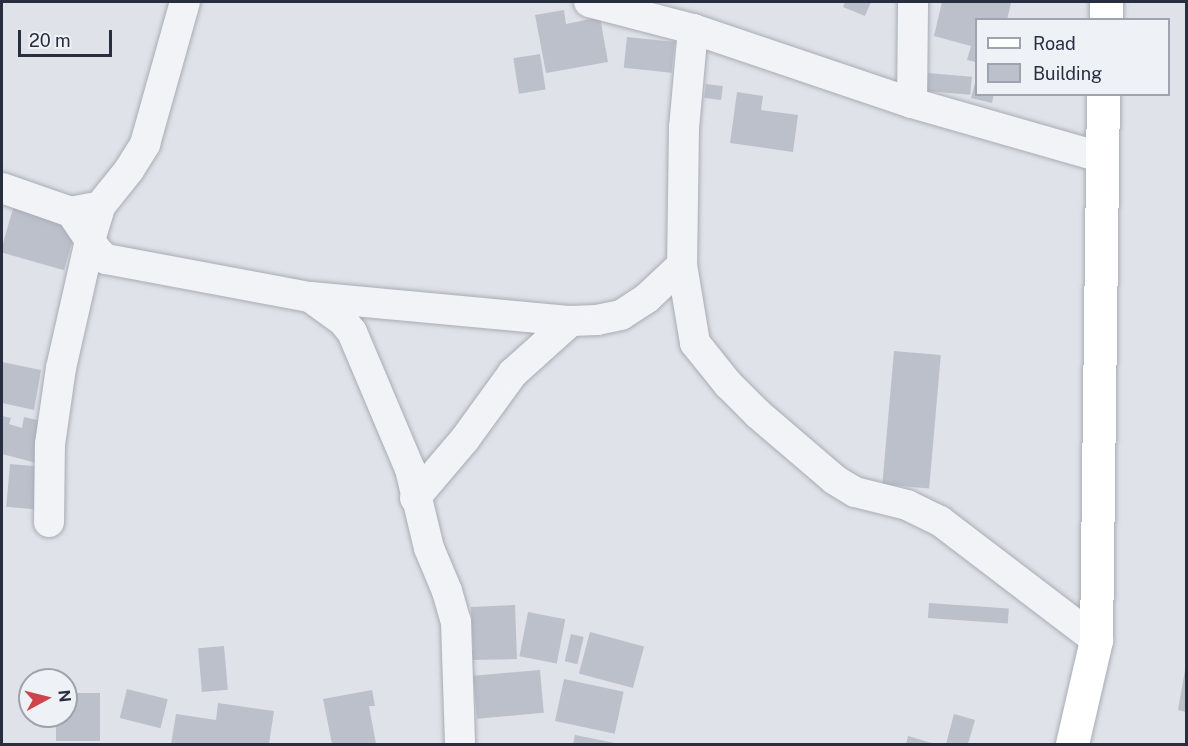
<!DOCTYPE html>
<style>
body{margin:0}
#map{position:relative;width:1188px;height:746px;overflow:hidden;background:#dfe2e8;font-family:"Public Sans",sans-serif}
div>[style]{position:absolute}
[style*='--x']{left:calc(var(--x)*1px);top:calc(var(--y)*1px);width:calc(var(--w)*1px);rotate:calc(var(--a)*1deg)}
.building>*{inset:0;background:#bcc0cb;transform-origin:0 0}
.roads{filter:drop-shadow(0 0 2px #a8acb5) drop-shadow(0 0 2px #a8acb5)}
.street>*{height:30px;margin:-15px;padding:0 15px;transform-origin:15px;border-radius:15px;background:#f2f3f6}
.primary>*{height:33px;margin:-16.5px;padding:0 16.5px;transform-origin:16.5px;border-radius:16.5px;background:#fff}
span{translate:-50% -50%;white-space:nowrap;text-align:center;line-height:1.15;-webkit-text-stroke:6px #eef1f6;paint-order:stroke}
.frame{position:absolute;inset:0;border:3px solid #282e3f;pointer-events:none}
.legend{position:absolute;left:975px;top:18px;width:195px;height:78px;box-sizing:border-box;background:#eef1f6;border:2px solid #9fa3ad;margin:0;padding:8px 10px;list-style:none;font-size:18px;color:#282e3f}
.legend li{display:flex;align-items:center;gap:12px;height:30px}
.legend b{width:30px;border:2px solid #9fa3ad}
.north{position:absolute;left:18px;top:668px;width:60px;height:60px;box-sizing:border-box;background:#eef1f6;border:2px solid #9fa3ad;border-radius:50%;rotate:83deg;font-size:16px;font-weight:700;line-height:24px;text-align:center;color:#282e3f}
.north::after{content:'';display:block;margin:auto;width:21px;height:27px;background:#cd444b;clip-path:polygon(50% 0,100% 100%,50% 72%,0 100%)}
.scale{position:absolute;left:18px;top:30px;width:94px;height:27px;box-sizing:border-box;border:3px solid #282e3f;border-top:0;padding-left:8px;font-size:18px;line-height:21px;white-space:nowrap;color:#282e3f;-webkit-text-stroke:4px #eef1f6;paint-order:stroke}
</style>
<div id="map">
<div class="building">
<i style="clip-path:polygon(845px 2px,871px 2px,865px 16px,843px 7px)"></i>
<i style="clip-path:polygon(942px 2px,1011px 3px,1007px 20px,976px 20px,976px 62px,967px 60px,971px 46px,934px 36px)"></i>
<i style="clip-path:polygon(564px 10px,566px 24px,600px 17px,608px 62px,546px 73px,535px 15px)"></i>
<i style="left:627px;top:37px;width:48px;height:31px;rotate:6deg"></i>
<i style="left:540px;top:54px;width:36px;height:27px;rotate:81deg"></i>
<i style="left:928px;top:73px;width:44px;height:18px;rotate:5deg"></i>
<i style="clip-path:polygon(976px 79px,976px 94px,994px 94px,992px 103px,971px 98px)"></i>
<i style="left:706px;top:84px;width:17px;height:14px;rotate:7deg"></i>
<i style="clip-path:polygon(737px 92px,763px 96px,761px 110px,798px 115px,793px 152px,730px 143px)"></i>
<i style="left:14px;top:205px;width:66px;height:49px;rotate:16deg"></i>
<i style="left:894px;top:351px;width:47px;height:134px;rotate:5deg"></i>
<i style="clip-path:polygon(2px 362px,41px 370px,34px 410px,2px 403px)"></i>
<i style="clip-path:polygon(2px 416px,11px 418px,9px 424px,22px 428px,24px 417px,49px 423px,40px 464px,2px 454px)"></i>
<i style="left:10px;top:464px;width:37px;height:43px;rotate:5deg"></i>
<i style="left:929px;top:603px;width:80px;height:15px;rotate:4deg"></i>
<i style="clip-path:polygon(515px 605px,517px 659px,469px 660px,469px 651px,473px 651px,471px 607px)"></i>
<i style="left:528px;top:612px;width:38px;height:45px;rotate:11deg"></i>
<i style="left:590px;top:632px;width:56px;height:43px;rotate:15deg"></i>
<i style="left:571px;top:634px;width:13px;height:28px;rotate:13deg"></i>
<i style="left:224px;top:646px;width:44px;height:26px;rotate:85deg"></i>
<i style="left:540px;top:670px;width:43px;height:67px;rotate:85deg"></i>
<i style="clip-path:polygon(1185px 670px,1186px 670px,1186px 712px,1178px 710px)"></i>
<i style="left:564px;top:679px;width:61px;height:43px;rotate:12deg"></i>
<i style="left:127px;top:689px;width:42px;height:30px;rotate:14deg"></i>
<i style="clip-path:polygon(372px 690px,375px 706px,369px 706px,376px 744px,332px 744px,323px 699px)"></i>
<i style="clip-path:polygon(66px 693px,100px 693px,100px 741px,56px 741px,56px 716px,66px 716px)"></i>
<i style="clip-path:polygon(218px 703px,274px 711px,269px 744px,171px 744px,176px 714px,216px 720px)"></i>
<i style="clip-path:polygon(954px 714px,975px 720px,968px 744px,946px 744px)"></i>
<i style="clip-path:polygon(575px 735px,615px 743px,615px 744px,573px 744px)"></i>
<i style="clip-path:polygon(908px 736px,935px 744px,906px 744px)"></i>
</div>
<div class="roads">
<div class="street">
<i style="--x:589;--y:2;--w:107;--a:14.6"></i>
<i style="--x:693;--y:29;--w:231;--a:18.7"></i>
<i style="--x:912;--y:103;--w:196;--a:16"></i>
<i style="--x:693;--y:29;--w:98;--a:95.2"></i>
<i style="--x:684;--y:127;--w:138;--a:90.8"></i>
<i style="--x:682;--y:265;--w:79;--a:80.5"></i>
<i style="--x:695;--y:343;--w:53;--a:51.2"></i>
<i style="--x:728;--y:384;--w:42;--a:45"></i>
<i style="--x:758;--y:414;--w:101;--a:40.6"></i>
<i style="--x:835;--y:480;--w:23;--a:31"></i>
<i style="--x:855;--y:492;--w:54;--a:14"></i>
<i style="--x:907;--y:505;--w:37;--a:26"></i>
<i style="--x:940;--y:521;--w:196;--a:37.3"></i>
<i style="--x:912;--y:103;--w:101;--a:-89.4"></i>
<i style="--x:2;--y:188;--w:73;--a:19.2"></i>
<i style="--x:71;--y:212;--w:19;--a:-12"></i>
<i style="--x:71;--y:212;--w:48;--a:56"></i>
<i style="--x:98;--y:252;--w:11;--a:41"></i>
<i style="--x:106;--y:259;--w:208;--a:10.6"></i>
<i style="--x:310;--y:297;--w:41;--a:36"></i>
<i style="--x:343;--y:321;--w:14;--a:51"></i>
<i style="--x:352;--y:332;--w:149;--a:67.1"></i>
<i style="--x:410;--y:469;--w:81;--a:76.5"></i>
<i style="--x:429;--y:548;--w:47;--a:67.3"></i>
<i style="--x:447;--y:591;--w:32;--a:74"></i>
<i style="--x:456;--y:622;--w:122;--a:88.1"></i>
<i style="--x:311;--y:297;--w:261;--a:5.3"></i>
<i style="--x:571;--y:321;--w:26;--a:-2"></i>
<i style="--x:597;--y:320;--w:25;--a:-12"></i>
<i style="--x:621;--y:315;--w:31;--a:-33"></i>
<i style="--x:647;--y:298;--w:48;--a:-43.3"></i>
<i style="--x:415;--y:498;--w:77;--a:-49.7"></i>
<i style="--x:465;--y:439;--w:82;--a:-54"></i>
<i style="--x:513;--y:373;--w:78;--a:-41.9"></i>
<i style="--x:49;--y:522;--w:78;--a:-89.3"></i>
<i style="--x:50;--y:444;--w:77;--a:-81.8"></i>
<i style="--x:61;--y:368;--w:131;--a:-77.2"></i>
<i style="--x:90;--y:240;--w:37;--a:-73"></i>
<i style="--x:101;--y:205;--w:45;--a:-51.3"></i>
<i style="--x:129;--y:170;--w:31;--a:-58"></i>
<i style="--x:145;--y:144;--w:148;--a:-74.3"></i>
</div>
<div class="primary">
<i style="--x:1106;--y:20;--w:18;--a:-90"></i>
<i style="--x:1072;--y:744;--w:107;--a:-77"></i>
<i style="--x:1096;--y:640;--w:546;--a:-89.27"></i>
</div>
</div>
<div class="frame"></div>
<ul class="legend">
<li><b style="height:8px;background:#fff"></b>Road</li>
<li><b style="height:16px;background:#bcc0cb"></b>Building</li>
</ul>
<div class="north">N</div>
<div class="scale">20 m</div>
</div>
